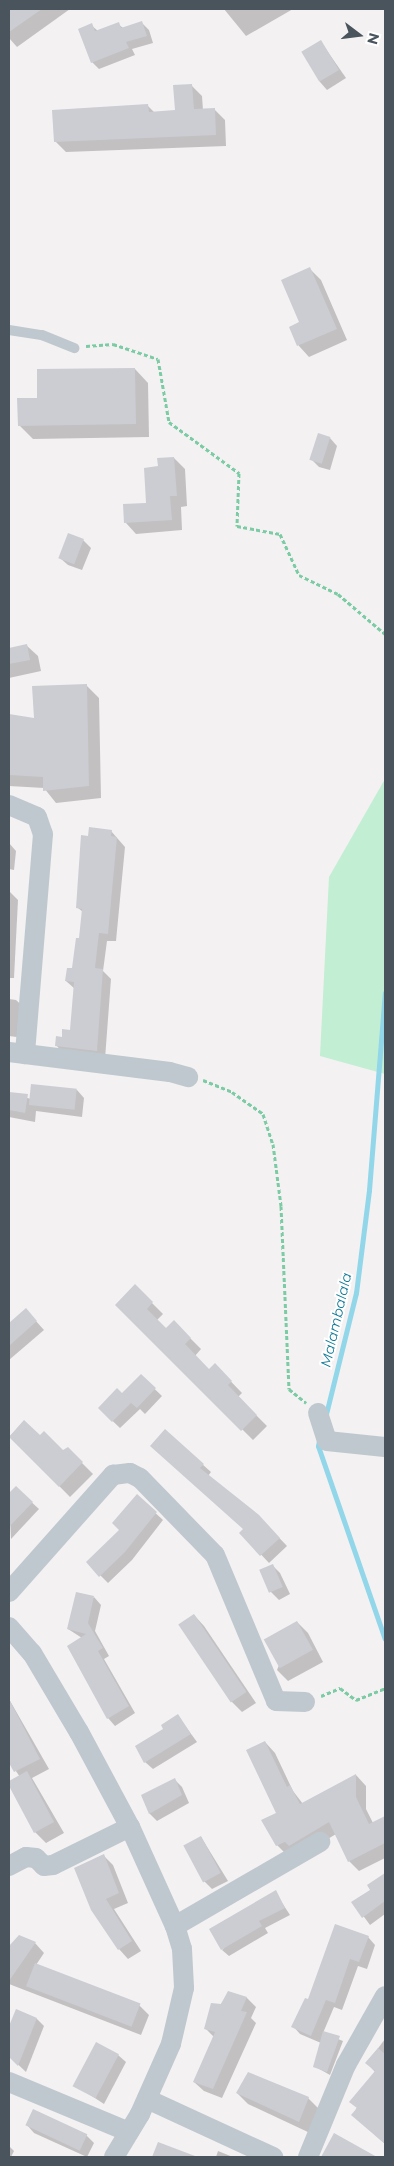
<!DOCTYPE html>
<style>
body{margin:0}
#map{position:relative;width:394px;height:2166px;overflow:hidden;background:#f3f1f1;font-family:Montserrat,sans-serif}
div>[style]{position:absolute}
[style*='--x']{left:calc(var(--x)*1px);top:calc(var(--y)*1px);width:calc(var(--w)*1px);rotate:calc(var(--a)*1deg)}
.green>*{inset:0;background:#c2eed3}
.shadow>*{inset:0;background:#0003}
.stream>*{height:5px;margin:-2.5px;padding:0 2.5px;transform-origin:2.5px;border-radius:2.5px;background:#91d6e9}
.building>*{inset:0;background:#cbcdd3;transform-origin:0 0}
.path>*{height:3px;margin-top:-1.5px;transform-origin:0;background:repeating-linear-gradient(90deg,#7bcba4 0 4px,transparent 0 6.5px)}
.service>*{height:10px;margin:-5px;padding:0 5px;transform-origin:5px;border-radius:5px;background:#bfc8cf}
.minor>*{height:20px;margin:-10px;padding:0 10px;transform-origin:10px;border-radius:10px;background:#bfc8cf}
span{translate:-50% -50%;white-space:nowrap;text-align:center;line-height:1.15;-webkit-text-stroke:4px #fff;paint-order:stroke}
.water-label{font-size:14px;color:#137b98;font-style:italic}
.frame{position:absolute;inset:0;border:10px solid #49545d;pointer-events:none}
.north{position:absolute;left:334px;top:10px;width:50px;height:50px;-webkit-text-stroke:4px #fff;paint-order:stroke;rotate:105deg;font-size:14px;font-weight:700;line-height:20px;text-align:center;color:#49545d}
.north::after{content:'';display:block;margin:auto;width:18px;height:22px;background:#49545d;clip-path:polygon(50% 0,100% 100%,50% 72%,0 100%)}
</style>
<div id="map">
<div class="green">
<i style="clip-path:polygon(385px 779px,385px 1074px,320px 1056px,329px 877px)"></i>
</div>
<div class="shadow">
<i style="clip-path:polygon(9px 9px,70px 9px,17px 47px,9px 38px)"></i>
<i style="clip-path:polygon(224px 9px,293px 9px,246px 36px)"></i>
<i style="clip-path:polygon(142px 23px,149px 30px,153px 43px,132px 49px,135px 55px,99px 69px,92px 62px,91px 25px,98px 31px,118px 24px,123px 28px)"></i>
<i style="clip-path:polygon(321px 42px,346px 78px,327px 90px,320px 82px)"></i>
<i style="clip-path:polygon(191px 85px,202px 96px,203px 110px,214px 109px,225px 120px,226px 146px,66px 152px,55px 141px,148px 106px,155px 113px,176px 112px)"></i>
<i style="clip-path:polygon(310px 269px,321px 280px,347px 340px,309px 357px,299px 346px,290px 327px,300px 323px)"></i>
<i style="clip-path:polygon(135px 369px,148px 383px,149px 437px,33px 439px,19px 425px,38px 399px)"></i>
<i style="clip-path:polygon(319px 435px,330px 438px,337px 446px,330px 470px,319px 467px,311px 459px)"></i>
<i style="clip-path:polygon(174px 458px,185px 469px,187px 506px,181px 507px,182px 530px,136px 534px,126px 523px,147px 504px,159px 468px)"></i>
<i style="clip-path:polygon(83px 540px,91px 548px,82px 570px,68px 565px,60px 558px)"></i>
<i style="clip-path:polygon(26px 645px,38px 656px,41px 671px,9px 678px,9px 649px)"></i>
<i style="clip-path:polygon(87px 686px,99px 698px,101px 798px,56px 803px,44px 788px,9px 786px,9px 715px,35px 719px)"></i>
<i style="clip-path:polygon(111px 831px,125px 847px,116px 941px,107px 941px,103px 971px,111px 979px,105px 1059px,64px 1054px,56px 1045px,71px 1032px,75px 989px,66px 981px,73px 970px,80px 940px,83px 912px,78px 908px,89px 838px)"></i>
<i style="clip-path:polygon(9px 843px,16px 851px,14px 870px,9px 869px)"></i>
<i style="clip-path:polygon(9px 891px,18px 900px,14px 978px,9px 978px)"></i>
<i style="clip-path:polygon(9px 999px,16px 1000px,27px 1010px,24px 1038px,9px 1036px)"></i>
<i style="clip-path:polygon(77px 1090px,84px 1098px,82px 1117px,36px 1111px,35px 1122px,9px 1117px,9px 1093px,31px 1099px)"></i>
<i style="clip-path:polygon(135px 1286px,163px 1314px,157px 1320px,166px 1329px,174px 1322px,201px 1349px,195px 1356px,210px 1371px,215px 1365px,242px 1393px,238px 1397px,267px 1426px,253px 1440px,117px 1305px)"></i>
<i style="clip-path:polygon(26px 1310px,44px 1330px,9px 1360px,9px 1324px)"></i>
<i style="clip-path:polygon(141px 1376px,162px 1396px,145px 1414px,140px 1409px,120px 1428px,99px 1408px,122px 1395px)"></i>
<i style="clip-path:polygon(24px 1421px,40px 1437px,63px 1452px,68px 1449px,93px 1474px,70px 1497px,10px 1436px)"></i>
<i style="clip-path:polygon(165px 1431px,211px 1472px,208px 1476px,266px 1524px,287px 1546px,269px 1563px,241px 1533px,245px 1529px)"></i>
<i style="clip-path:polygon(16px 1488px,39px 1509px,11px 1539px,9px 1495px)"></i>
<i style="clip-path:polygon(137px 1496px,163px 1520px,132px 1560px,108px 1583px,87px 1562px,121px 1531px)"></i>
<i style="clip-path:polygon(273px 1566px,280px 1573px,290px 1594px,279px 1600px,271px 1592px)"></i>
<i style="clip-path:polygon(94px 1597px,101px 1605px,95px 1631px,109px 1656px,104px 1659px,135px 1713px,115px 1726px,108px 1718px,82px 1638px,68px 1629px)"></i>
<i style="clip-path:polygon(194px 1615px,204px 1626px,256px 1703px,242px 1712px,231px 1701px)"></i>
<i style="clip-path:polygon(297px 1622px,308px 1633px,323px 1662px,288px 1681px,277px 1670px)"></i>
<i style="clip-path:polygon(9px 1699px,49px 1769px,32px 1778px,64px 1833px,46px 1843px,35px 1832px,9px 1783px,20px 1777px,9px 1761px)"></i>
<i style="clip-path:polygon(178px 1716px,197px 1742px,153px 1769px,145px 1762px)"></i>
<i style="clip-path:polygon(265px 1742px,275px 1753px,293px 1791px,303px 1804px,356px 1775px,366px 1786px,366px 1809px,373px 1823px,385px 1817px,385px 1858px,359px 1871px,349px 1861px,336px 1834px,300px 1856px,288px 1856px,277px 1845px,277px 1813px)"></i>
<i style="clip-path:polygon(175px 1780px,182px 1787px,189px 1803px,157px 1821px,150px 1814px,142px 1796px)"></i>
<i style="clip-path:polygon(201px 1837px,228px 1881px,212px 1889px,204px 1881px)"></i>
<i style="clip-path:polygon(103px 1855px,113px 1865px,128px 1903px,114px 1909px,141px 1951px,128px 1959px,119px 1949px,76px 1868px)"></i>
<i style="clip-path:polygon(385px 1875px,385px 1914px,370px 1925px,353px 1902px,371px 1890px,368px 1886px)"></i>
<i style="clip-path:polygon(275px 1892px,290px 1915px,265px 1928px,268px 1933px,229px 1956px,222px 1950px)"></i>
<i style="clip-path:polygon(19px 1937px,35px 1943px,44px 1953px,36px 1965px,139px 2005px,149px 2015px,141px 2035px,9px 1984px,9px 1948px)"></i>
<i style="clip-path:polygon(368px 1937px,375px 1945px,367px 1969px,358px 1966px,342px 2010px,334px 2007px,323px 2033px,343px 2041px,330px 2075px,314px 2066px,321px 2043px,300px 2034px,293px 2026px,309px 2000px)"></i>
<i style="clip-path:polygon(229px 1992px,247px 1998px,256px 2007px,251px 2018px,256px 2023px,222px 2098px,204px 2091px,194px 2082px,214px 2037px,205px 2028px)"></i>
<i style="clip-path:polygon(17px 2010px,37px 2019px,44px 2026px,26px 2072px,9px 2056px,9px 2030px)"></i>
<i style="clip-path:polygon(385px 2039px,385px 2144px,353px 2115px,375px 2072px,367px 2063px)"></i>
<i style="clip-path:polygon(118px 2055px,126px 2062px,104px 2104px,75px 2085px)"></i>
<i style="clip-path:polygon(237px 2093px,308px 2098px,319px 2109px,310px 2133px,248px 2104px)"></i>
<i style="clip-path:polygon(27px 2125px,86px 2135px,94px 2143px,87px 2157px,34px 2133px)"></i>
<i style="clip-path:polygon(335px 2135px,375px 2157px,322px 2157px)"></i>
<i style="clip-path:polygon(9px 2146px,14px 2151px,11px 2157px,9px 2157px)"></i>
<i style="clip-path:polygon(218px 2151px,233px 2157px,216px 2157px)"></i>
</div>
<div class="stream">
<i style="--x:326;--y:1414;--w:125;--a:-76.1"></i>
<i style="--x:356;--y:1293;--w:104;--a:-82.8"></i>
<i style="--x:369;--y:1190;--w:198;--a:-85.4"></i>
<i style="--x:319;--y:1440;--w:6;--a:99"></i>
<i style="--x:318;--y:1446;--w:204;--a:70.9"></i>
</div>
<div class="building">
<i style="clip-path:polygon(9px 9px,42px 9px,9px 32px)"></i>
<i style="clip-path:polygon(142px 21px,147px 36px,126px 42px,129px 48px,91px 63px,78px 29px,92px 23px,95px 31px,119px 22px,121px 28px)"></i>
<i style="left:321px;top:40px;width:35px;height:23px;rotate:59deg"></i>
<i style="clip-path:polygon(192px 84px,194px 109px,215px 108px,216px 135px,54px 142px,52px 110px,148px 104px,149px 112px,175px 110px,173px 85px)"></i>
<i style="clip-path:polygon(310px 267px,337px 329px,297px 346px,289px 327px,299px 322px,281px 280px)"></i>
<i style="clip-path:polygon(135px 368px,136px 424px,18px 426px,17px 398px,37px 398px,37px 369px)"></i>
<i style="left:318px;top:433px;width:13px;height:28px;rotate:18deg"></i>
<i style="clip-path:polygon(174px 457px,177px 496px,170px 496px,172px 520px,124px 523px,123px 504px,146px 503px,144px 468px,158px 466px,157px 458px)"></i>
<i style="left:68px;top:533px;width:17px;height:27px;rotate:21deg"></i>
<i style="clip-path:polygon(27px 644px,30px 660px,9px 664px,9px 648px)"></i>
<i style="clip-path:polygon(87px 684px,89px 786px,43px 791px,43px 777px,9px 775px,9px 714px,34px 718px,32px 686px)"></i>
<i style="clip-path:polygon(89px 827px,112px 830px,111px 836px,117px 837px,108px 934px,99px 933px,95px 968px,103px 969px,97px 1051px,55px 1046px,56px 1036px,62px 1037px,62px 1029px,70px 1030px,74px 982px,65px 981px,67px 968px,72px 968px,76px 938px,79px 938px,82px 909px,76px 908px,81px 835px,88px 836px)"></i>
<i style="left:31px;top:1084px;width:46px;height:21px;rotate:6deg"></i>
<i style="clip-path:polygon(9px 1092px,28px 1094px,25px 1113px,9px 1110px)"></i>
<i style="clip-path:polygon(135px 1284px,153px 1302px,147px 1309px,166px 1328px,174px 1320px,191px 1338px,185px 1344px,209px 1369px,215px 1363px,232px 1381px,228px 1385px,257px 1415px,241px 1431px,115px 1305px)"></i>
<i style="clip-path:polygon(26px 1308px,37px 1321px,9px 1346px,9px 1323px)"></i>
<i style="clip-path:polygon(141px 1374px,156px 1388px,137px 1408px,131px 1403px,112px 1422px,98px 1408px,117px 1388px,122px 1393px)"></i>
<i style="clip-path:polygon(24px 1420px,40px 1435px,44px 1431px,63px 1450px,68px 1447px,83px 1462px,59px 1487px,9px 1437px)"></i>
<i style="clip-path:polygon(165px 1429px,204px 1464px,200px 1468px,259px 1515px,280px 1538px,260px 1556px,239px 1533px,243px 1529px,150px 1446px)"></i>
<i style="clip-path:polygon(16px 1486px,33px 1502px,9px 1527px,9px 1493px)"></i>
<i style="clip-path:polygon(137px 1494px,157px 1512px,125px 1552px,99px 1577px,86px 1562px,119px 1530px,112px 1523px)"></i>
<i style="left:273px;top:1564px;width:25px;height:15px;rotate:67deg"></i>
<i style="clip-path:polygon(76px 1592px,94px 1596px,88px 1623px,103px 1648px,98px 1651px,129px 1706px,107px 1719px,67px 1646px,86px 1634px,67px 1629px)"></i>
<i style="left:194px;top:1614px;width:94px;height:19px;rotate:56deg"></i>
<i style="left:297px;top:1621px;width:33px;height:38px;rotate:61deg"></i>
<i style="clip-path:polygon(9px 1699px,40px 1759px,14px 1772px,9px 1763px)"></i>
<i style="clip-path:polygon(178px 1714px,191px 1734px,144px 1763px,135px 1746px,163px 1729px,161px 1725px)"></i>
<i style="clip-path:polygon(265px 1741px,287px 1787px,290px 1785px,300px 1804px,356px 1774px,356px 1797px,369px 1824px,385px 1816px,385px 1843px,348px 1862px,329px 1822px,289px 1846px,285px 1842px,276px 1846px,261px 1820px,276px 1813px,246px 1750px)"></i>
<i style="clip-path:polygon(27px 1771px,54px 1822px,34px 1833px,9px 1786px,9px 1781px)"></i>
<i style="clip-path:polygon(175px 1778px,182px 1795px,149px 1814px,141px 1795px)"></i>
<i style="left:201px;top:1836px;width:42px;height:20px;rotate:62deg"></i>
<i style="clip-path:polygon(104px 1854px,119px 1893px,106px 1899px,132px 1941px,118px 1950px,91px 1910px,74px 1868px)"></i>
<i style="clip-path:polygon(385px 1873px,385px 1901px,362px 1918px,351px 1902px,370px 1890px,367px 1885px)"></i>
<i style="clip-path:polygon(276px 1890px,285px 1908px,259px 1921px,262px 1926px,221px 1950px,209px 1929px)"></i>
<i style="clip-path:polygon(335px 1924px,369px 1936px,359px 1962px,350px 1959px,335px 2003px,326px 2000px,311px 2036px,291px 2027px,305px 1998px,308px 1999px)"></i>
<i style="clip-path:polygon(19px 1935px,36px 1942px,9px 1981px,9px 1946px)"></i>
<i style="left:35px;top:1963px;width:113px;height:25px;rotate:21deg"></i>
<i style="clip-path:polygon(228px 1991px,247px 1997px,241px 2011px,247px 2012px,213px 2089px,193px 2082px,215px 2032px,204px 2029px,211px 2003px,221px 2004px)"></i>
<i style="clip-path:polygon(16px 2009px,37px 2018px,18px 2066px,9px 2057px,9px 2026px)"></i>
<i style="clip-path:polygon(323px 2031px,340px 2036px,327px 2072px,313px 2067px)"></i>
<i style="left:96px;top:2042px;width:26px;height:50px;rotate:28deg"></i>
<i style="clip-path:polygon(378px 2048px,385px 2054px,385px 2144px,351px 2115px,357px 2108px,349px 2102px,375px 2071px,365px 2063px)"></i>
<i style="clip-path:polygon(248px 2072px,309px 2097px,299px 2122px,236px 2093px)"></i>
<i style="left:33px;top:2109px;width:60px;height:18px;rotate:25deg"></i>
<i style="clip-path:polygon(334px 2133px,377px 2157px,321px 2157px)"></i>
<i style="clip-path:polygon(158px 2142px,195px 2156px,195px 2157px,152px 2157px)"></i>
</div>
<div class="path">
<i style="--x:86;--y:346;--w:27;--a:-4"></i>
<i style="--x:113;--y:344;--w:47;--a:18.4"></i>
<i style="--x:158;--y:359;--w:64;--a:80.1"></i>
<i style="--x:169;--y:422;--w:87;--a:36.1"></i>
<i style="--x:239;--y:473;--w:53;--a:92.2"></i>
<i style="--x:237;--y:526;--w:44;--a:10.5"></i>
<i style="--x:280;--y:534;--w:45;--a:65.1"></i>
<i style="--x:299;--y:575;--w:43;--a:26"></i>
<i style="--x:338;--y:594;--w:62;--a:40.4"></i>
<i style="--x:203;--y:1080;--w:31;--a:22"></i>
<i style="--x:232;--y:1092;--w:38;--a:35"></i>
<i style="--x:263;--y:1114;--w:32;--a:72"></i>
<i style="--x:273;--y:1144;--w:63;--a:82.6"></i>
<i style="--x:281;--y:1206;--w:183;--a:87.5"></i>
<i style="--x:289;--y:1389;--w:22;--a:39"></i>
<i style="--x:321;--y:1696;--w:21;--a:-23"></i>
<i style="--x:340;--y:1688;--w:20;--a:37"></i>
<i style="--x:356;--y:1700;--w:31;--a:-22"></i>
</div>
<div class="service">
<i style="--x:9;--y:330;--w:33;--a:9"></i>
<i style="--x:42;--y:335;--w:35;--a:22"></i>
</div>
<div class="minor">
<i style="--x:9;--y:805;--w:30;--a:23"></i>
<i style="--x:37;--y:817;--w:18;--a:71"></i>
<i style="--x:43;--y:834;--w:221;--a:94.7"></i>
<i style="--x:9;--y:1052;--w:162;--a:7.1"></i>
<i style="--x:170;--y:1072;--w:19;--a:16"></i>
<i style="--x:318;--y:1413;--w:29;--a:72"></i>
<i style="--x:327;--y:1441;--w:58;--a:5.9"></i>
<i style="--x:9;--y:1592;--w:157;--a:-48.4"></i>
<i style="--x:113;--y:1475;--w:17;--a:-7"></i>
<i style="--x:130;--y:1473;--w:11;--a:27"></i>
<i style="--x:140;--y:1478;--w:107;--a:45.8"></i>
<i style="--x:215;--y:1555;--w:158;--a:67.3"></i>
<i style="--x:276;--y:1701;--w:29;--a:2"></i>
<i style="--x:9;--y:1627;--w:35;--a:49"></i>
<i style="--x:32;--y:1653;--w:92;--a:59.3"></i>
<i style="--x:79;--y:1732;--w:108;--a:61.8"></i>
<i style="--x:130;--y:1827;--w:109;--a:65.6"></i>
<i style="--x:175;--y:1926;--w:24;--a:73"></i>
<i style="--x:182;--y:1949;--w:39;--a:87"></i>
<i style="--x:184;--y:1988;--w:57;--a:103.1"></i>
<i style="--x:171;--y:2044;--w:77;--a:113.9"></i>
<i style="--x:140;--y:2114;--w:50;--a:121.2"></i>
<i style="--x:9;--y:1866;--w:19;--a:-28"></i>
<i style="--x:26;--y:1857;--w:10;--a:6"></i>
<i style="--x:36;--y:1858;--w:11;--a:45"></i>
<i style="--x:44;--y:1866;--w:9;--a:-6"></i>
<i style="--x:53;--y:1865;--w:86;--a:-26.3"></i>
<i style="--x:175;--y:1926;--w:168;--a:-30.1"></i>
<i style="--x:9;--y:2082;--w:130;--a:22.6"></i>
<i style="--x:147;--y:2099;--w:139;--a:24.7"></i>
<i style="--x:308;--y:2157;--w:100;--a:-67.6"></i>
<i style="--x:346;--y:2065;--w:79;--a:-60.5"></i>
</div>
<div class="water-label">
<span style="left:336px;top:1320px;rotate:-77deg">Malambalala</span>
</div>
<div class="frame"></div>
<div class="north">N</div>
</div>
